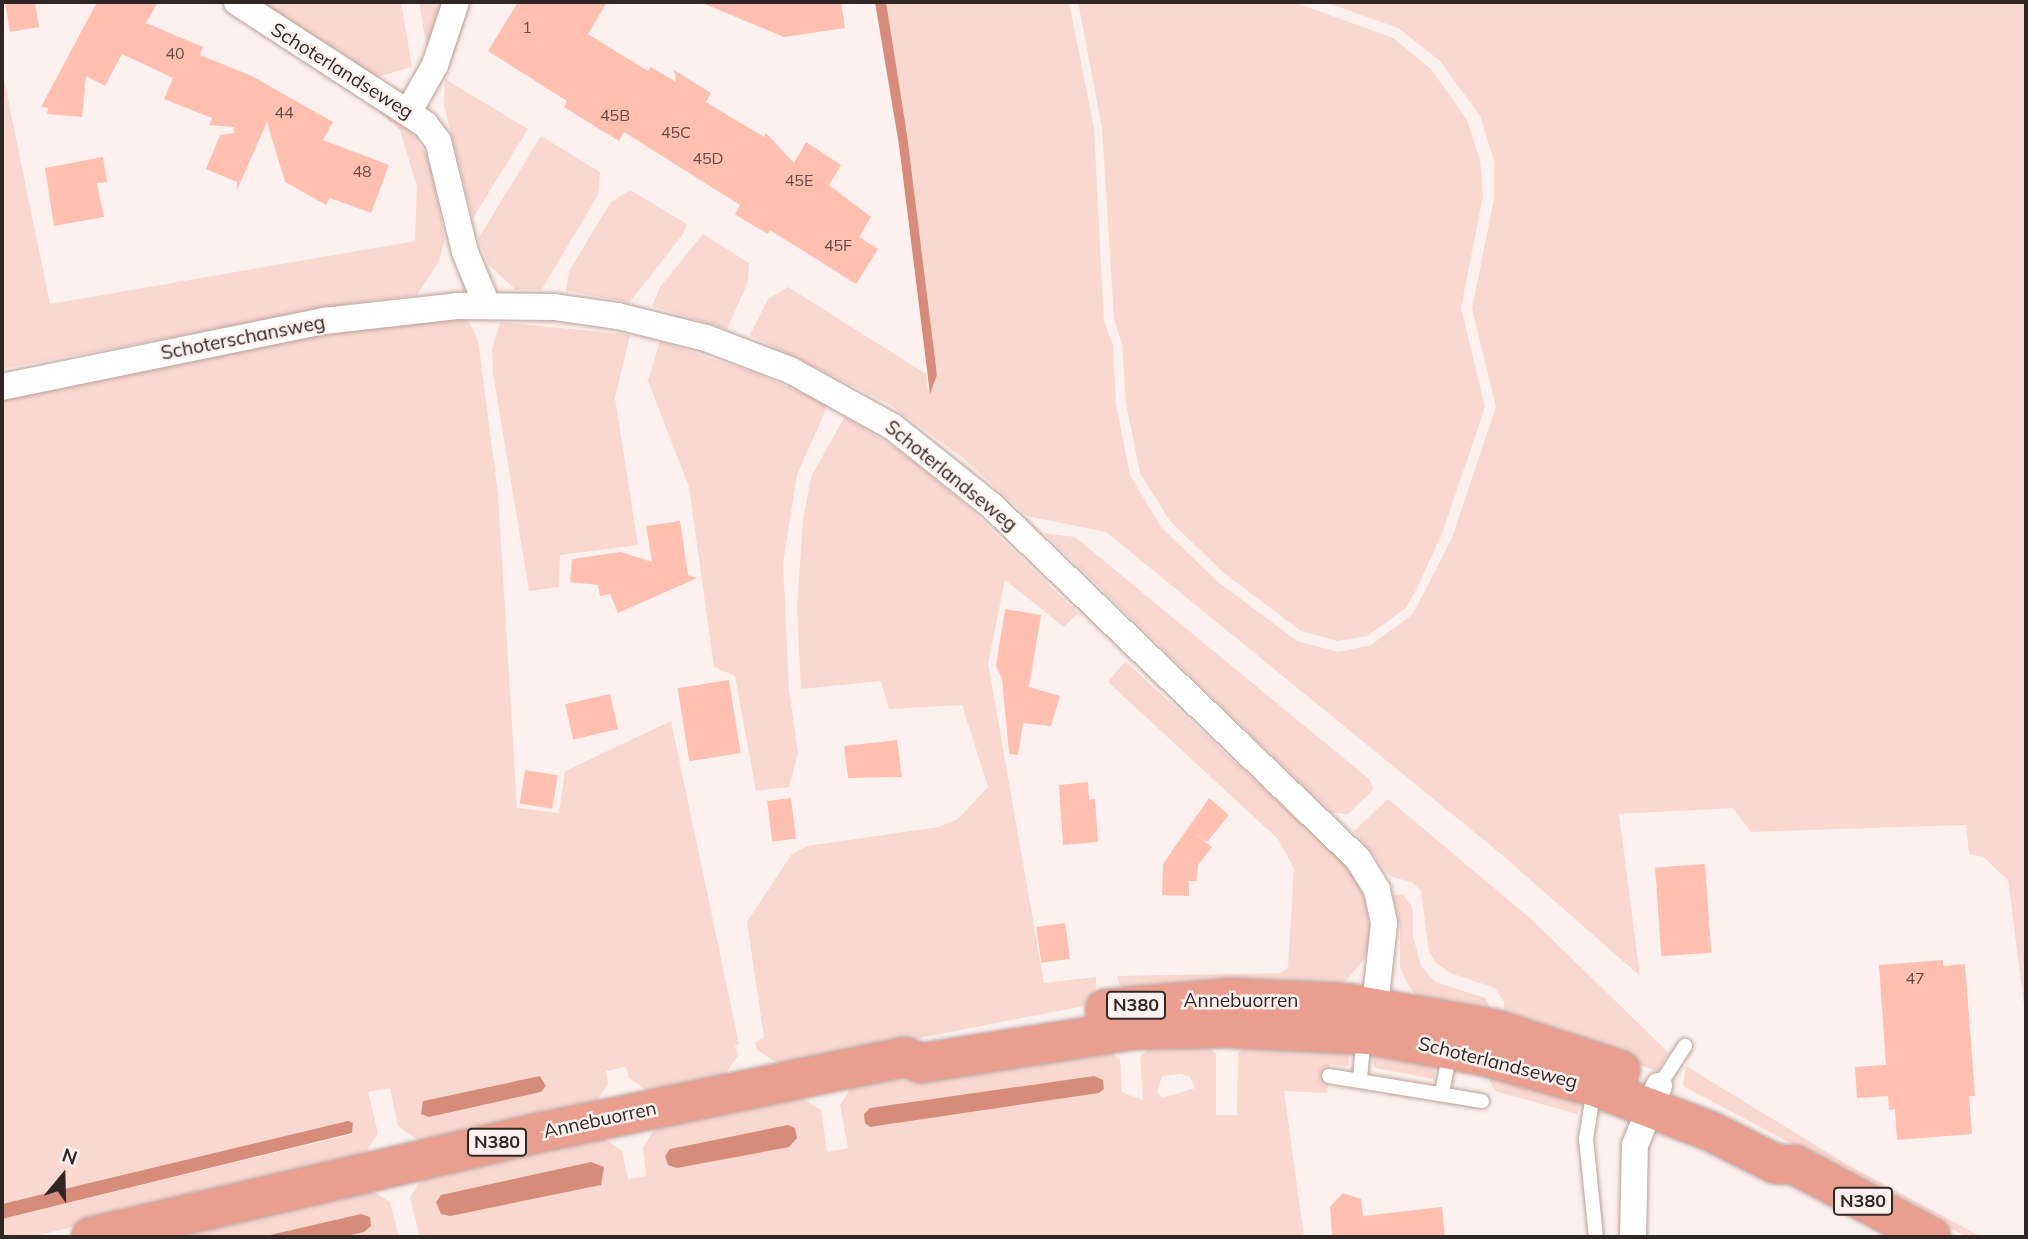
<!DOCTYPE html>
<style>
body{margin:0}
#map{position:relative;width:2028px;height:1239px;overflow:hidden;background:#fdf1ef;font-family:Mulish,sans-serif}
div>[style]{position:absolute}
[style*='--x']{left:calc(var(--x)*1px);top:calc(var(--y)*1px);width:calc(var(--w)*1px);rotate:calc(var(--a)*1deg)}
.green>*{inset:0;background:#f9d8d0}
.water>*{inset:0;background:#d78c7b}
.building>*{inset:0;background:#ffbfb1;transform-origin:0 0}
.roads{filter:drop-shadow(0 0 2px #bba09a) drop-shadow(0 0 2px #bba09a)}
.service>*{height:14px;margin:-7px;padding:0 7px;transform-origin:7px;border-radius:7px;background:#fff}
.minor>*{height:26px;margin:-13px;padding:0 13px;transform-origin:13px;border-radius:13px;background:#fff}
.primary>*{height:38px;margin:-19px;padding:0 19px;transform-origin:19px;border-radius:19px;background:#ea9e8f}
span{translate:-50% -50%;white-space:nowrap;text-align:center;line-height:1.15;-webkit-text-stroke:5px #fdf1ef;paint-order:stroke}
.number-label{font-size:16px;color:#644c47}
.number-label span{-webkit-text-stroke-width:0}
.shield-label span{padding:2px 5px;background:#fdf1ef;border:2px solid;border-radius:5px;-webkit-text-stroke-width:0}
.shield-label{font-size:18px;color:#302624;font-weight:700}
.street-label{font-size:19px;color:#302624}
.frame{position:absolute;inset:0;border:4px solid #302624;pointer-events:none}
.north{position:absolute;left:28px;top:1141px;width:70px;height:70px;-webkit-text-stroke:5px #fdf1ef;paint-order:stroke;rotate:19deg;font-size:19px;font-weight:700;line-height:28px;text-align:center;color:#302624}
.north::after{content:'';display:block;margin:auto;width:24px;height:32px;background:#302624;clip-path:polygon(50% 0,100% 100%,50% 72%,0 100%)}
</style>
<div id="map">
<div class="green">
<i style="clip-path:polygon(261px 2px,401px 2px,412px 67px,377px 77px)"></i>
<i style="clip-path:polygon(419px 2px,444px 2px,428px 56px)"></i>
<i style="clip-path:polygon(886px 2px,1069px 2px,1094px 128px,1104px 322px,1113px 345px,1116px 404px,1130px 475px,1161px 527px,1218px 582px,1297px 641px,1338px 652px,1371px 645px,1413px 614px,1452px 538px,1496px 407px,1472px 309px,1494px 199px,1494px 161px,1480px 116px,1440px 61px,1398px 28px,1325px 2px,2026px 2px,2026px 1021px,2008px 880px,1983px 857px,1969px 854px,1966px 825px,1751px 832px,1733px 808px,1619px 814px,1640px 976px,1501px 854px,1106px 532px,1027px 516px,963px 458px,889px 404px,750px 335px,768px 299px,788px 287px,926px 374px,928px 390px,937px 375px)"></i>
<i style="clip-path:polygon(1078px 2px,1294px 2px,1393px 38px,1431px 69px,1467px 120px,1480px 160px,1483px 196px,1461px 308px,1485px 407px,1442px 534px,1417px 588px,1406px 608px,1367px 636px,1337px 641px,1301px 631px,1225px 574px,1170px 521px,1140px 473px,1126px 403px,1122px 344px,1114px 319px,1102px 128px)"></i>
<i style="clip-path:polygon(2px 70px,50px 304px,415px 241px,417px 187px,400px 130px,380px 113px,381px 109px,408px 128px,429px 158px,445px 239px,439px 261px,417px 295px,353px 303px,2px 369px)"></i>
<i style="clip-path:polygon(445px 79px,528px 129px,473px 218px,444px 106px)"></i>
<i style="clip-path:polygon(541px 136px,600px 172px,598px 195px,542px 289px,516px 290px,489px 265px,478px 239px)"></i>
<i style="clip-path:polygon(630px 190px,687px 224px,683px 234px,630px 302px,566px 291px,569px 271px,611px 202px)"></i>
<i style="clip-path:polygon(703px 234px,749px 263px,748px 282px,727px 329px,652px 306px,660px 287px)"></i>
<i style="clip-path:polygon(evenodd,466px 316px,478px 340px,498px 494px,517px 808px,559px 813px,565px 771px,671px 721px,739px 1044px,735px 1045px,738px 1056px,722px 1078px,651px 1093px,629px 1078px,626px 1067px,606px 1071px,608px 1083px,593px 1107px,422px 1143px,398px 1126px,390px 1088px,368px 1092px,378px 1133px,364px 1156px,31px 1237px,2px 1237px,2px 1219px,352px 1134px,353px 1123px,2px 1204px,2px 398px,270px 340px,466px 316px,540px 1076px,546px 1086px,541px 1092px,430px 1117px,421px 1113px,423px 1101px,540px 1076px)"></i>
<i style="clip-path:polygon(500px 322px,630px 335px,615px 398px,638px 545px,560px 555px,559px 587px,529px 591px,493px 373px,492px 350px)"></i>
<i style="clip-path:polygon(660px 341px,758px 374px,828px 405px,797px 475px,783px 563px,789px 690px,798px 753px,789px 787px,756px 791px,735px 676px,714px 667px,689px 487px,648px 381px)"></i>
<i style="clip-path:polygon(845px 416px,903px 453px,967px 506px,1078px 613px,1064px 627px,1005px 580px,988px 663px,1044px 983px,1096px 977px,1096px 988px,1083px 1006px,781px 1065px,757px 1050px,755px 1042px,764px 1038px,747px 922px,791px 855px,807px 846px,939px 827px,958px 819px,988px 787px,962px 705px,889px 709px,881px 681px,801px 689px,797px 607px,803px 520px,811px 477px)"></i>
<i style="clip-path:polygon(1044px 533px,1075px 537px,1369px 779px,1374px 789px,1348px 814px,1332px 813px)"></i>
<i style="clip-path:polygon(1125px 661px,1351px 869px,1366px 903px,1370px 935px,1366px 957px,1345px 982px,1327px 990px,1133px 997px,1120px 985px,1117px 976px,1280px 973px,1288px 968px,1294px 868px,1278px 839px,1108px 682px)"></i>
<i style="clip-path:polygon(1388px 799px,1530px 918px,1669px 1053px,1658px 1071px,1503px 1020px,1504px 1002px,1495px 988px,1450px 973px,1435px 962px,1429px 952px,1421px 891px,1413px 883px,1390px 876px,1354px 831px)"></i>
<i style="clip-path:polygon(1403px 894px,1413px 909px,1413px 936px,1421px 966px,1435px 982px,1485px 998px,1491px 1009px,1417px 997px,1409px 986px,1400px 968px,1400px 925px,1393px 895px)"></i>
<i style="clip-path:polygon(evenodd,1196px 1035px,1216px 1054px,1216px 1115px,1237px 1115px,1238px 1053px,1256px 1035px,1349px 1048px,1349px 1066px,1330px 1064px,1327px 1093px,1284px 1091px,1304px 1237px,420px 1237px,410px 1198px,425px 1173px,601px 1136px,622px 1151px,628px 1179px,646px 1176px,643px 1147px,658px 1124px,794px 1094px,821px 1110px,827px 1152px,848px 1148px,840px 1105px,856px 1081px,1099px 1041px,1120px 1060px,1122px 1092px,1143px 1100px,1140px 1058px,1159px 1036px,1196px 1035px,1181px 1074px,1190px 1077px,1195px 1088px,1162px 1098px,1157px 1092px,1162px 1076px,1181px 1074px,1196px 1035px,1094px 1076px,1103px 1080px,1104px 1088px,1099px 1093px,871px 1127px,1024px 1087px,1094px 1076px)"></i>
<i style="clip-path:polygon(1370px 1052px,1436px 1061px,1434px 1079px,1375px 1068px)"></i>
<i style="clip-path:polygon(1492px 1065px,1581px 1101px,1577px 1114px,1495px 1091px,1489px 1079px)"></i>
<i style="clip-path:polygon(1686px 1066px,1848px 1165px,1982px 1237px,1967px 1237px,1683px 1086px)"></i>
<i style="clip-path:polygon(366px 1187px,390px 1202px,399px 1237px,342px 1237px,364px 1232px,361px 1214px,261px 1237px,157px 1237px)"></i>
</div>
<div class="water">
<i style="clip-path:polygon(875px 2px,886px 2px,907px 135px,937px 375px,930px 394px,899px 145px)"></i>
<i style="clip-path:polygon(540px 1076px,546px 1086px,541px 1092px,429px 1117px,421px 1114px,423px 1101px)"></i>
<i style="clip-path:polygon(1094px 1076px,1103px 1080px,1104px 1089px,1099px 1093px,870px 1127px,865px 1123px,864px 1114px,870px 1108px)"></i>
<i style="clip-path:polygon(348px 1121px,353px 1123px,352px 1133px,2px 1219px,2px 1204px)"></i>
<i style="clip-path:polygon(788px 1125px,795px 1128px,797px 1138px,789px 1147px,677px 1168px,668px 1165px,665px 1156px,670px 1149px)"></i>
<i style="clip-path:polygon(591px 1162px,604px 1167px,601px 1185px,450px 1216px,441px 1214px,436px 1202px,441px 1195px)"></i>
<i style="clip-path:polygon(361px 1214px,370px 1217px,371px 1226px,364px 1232px,342px 1237px,261px 1237px)"></i>
</div>
<div class="building">
<i style="clip-path:polygon(5px 2px,35px 2px,39px 27px,10px 32px)"></i>
<i style="clip-path:polygon(97px 2px,158px 2px,146px 23px,203px 47px,200px 55px,252px 76px,333px 122px,323px 140px,389px 165px,371px 213px,330px 198px,326px 205px,285px 182px,267px 122px,237px 190px,237px 182px,206px 169px,220px 135px,234px 133px,234px 127px,209px 125px,212px 118px,164px 99px,173px 78px,122px 54px,105px 86px,86px 76px,82px 117px,47px 114px,48px 108px,41px 107px)"></i>
<i style="clip-path:polygon(518px 2px,607px 2px,588px 34px,648px 71px,651px 67px,676px 82px,674px 70px,711px 93px,706px 102px,764px 137px,766px 133px,794px 163px,806px 142px,841px 165px,829px 185px,871px 217px,859px 237px,878px 249px,856px 284px,770px 230px,768px 234px,744px 220px,735px 214px,740px 205px,624px 132px,619px 141px,591px 124px,564px 107px,567px 101px,488px 51px)"></i>
<i style="clip-path:polygon(700px 2px,841px 2px,845px 28px,784px 37px)"></i>
<i style="clip-path:polygon(103px 157px,107px 182px,97px 183px,104px 217px,54px 226px,45px 168px)"></i>
<i style="clip-path:polygon(680px 521px,688px 575px,697px 578px,618px 613px,610px 594px,600px 596px,598px 585px,570px 582px,572px 559px,621px 552px,652px 562px,646px 526px)"></i>
<i style="clip-path:polygon(1005px 609px,1041px 615px,1029px 687px,1060px 696px,1051px 726px,1023px 723px,1018px 755px,1009px 754px,1002px 678px,996px 666px)"></i>
<i style="left:729px;top:680px;width:74px;height:52px;rotate:81deg"></i>
<i style="left:610px;top:694px;width:36px;height:46px;rotate:77deg"></i>
<i style="clip-path:polygon(897px 740px,902px 777px,848px 778px,844px 746px)"></i>
<i style="left:525px;top:770px;width:33px;height:34px;rotate:9deg"></i>
<i style="clip-path:polygon(1088px 782px,1089px 800px,1095px 799px,1098px 842px,1063px 845px,1059px 785px)"></i>
<i style="left:791px;top:798px;width:41px;height:24px;rotate:83deg"></i>
<i style="clip-path:polygon(1209px 798px,1229px 815px,1207px 842px,1194px 833px,1212px 847px,1198px 865px,1197px 881px,1189px 881px,1189px 896px,1162px 895px,1163px 864px)"></i>
<i style="left:1705px;top:864px;width:89px;height:50px;rotate:86deg"></i>
<i style="left:1065px;top:923px;width:36px;height:29px;rotate:82deg"></i>
<i style="clip-path:polygon(1943px 960px,1943px 966px,1965px 964px,1975px 1096px,1969px 1096px,1972px 1134px,1897px 1140px,1895px 1109px,1889px 1110px,1888px 1096px,1857px 1098px,1855px 1067px,1886px 1065px,1879px 965px)"></i>
<i style="clip-path:polygon(1343px 1193px,1361px 1199px,1363px 1216px,1442px 1207px,1445px 1237px,1332px 1237px,1330px 1207px)"></i>
</div>
<div class="roads">
<div class="service">
<i style="--x:1329;--y:1076;--w:155;--a:9.3"></i>
<i style="--x:1360;--y:1079;--w:37;--a:-85"></i>
<i style="--x:1363;--y:1042;--w:8;--a:-40"></i>
<i style="--x:1659;--y:1086;--w:48;--a:-57"></i>
<i style="--x:1594;--y:1088;--w:52;--a:98.9"></i>
<i style="--x:1586;--y:1139;--w:99;--a:84.2"></i>
<i style="--x:1442;--y:1093;--w:43;--a:-79.2"></i>
</div>
<div class="minor">
<i style="--x:237;--y:2;--w:224;--a:33"></i>
<i style="--x:425;--y:124;--w:21;--a:53"></i>
<i style="--x:438;--y:141;--w:114;--a:76.3"></i>
<i style="--x:465;--y:252;--w:57;--a:67.5"></i>
<i style="--x:409;--y:111;--w:53;--a:-60.5"></i>
<i style="--x:435;--y:65;--w:66;--a:-71.6"></i>
<i style="--x:2;--y:387;--w:329;--a:-11.6"></i>
<i style="--x:324;--y:321;--w:134;--a:-6.4"></i>
<i style="--x:457;--y:306;--w:97;--a:0.6"></i>
<i style="--x:554;--y:307;--w:65;--a:8"></i>
<i style="--x:618;--y:316;--w:91;--a:14"></i>
<i style="--x:706;--y:338;--w:90;--a:20.9"></i>
<i style="--x:790;--y:370;--w:118;--a:29"></i>
<i style="--x:893;--y:427;--w:127;--a:38.6"></i>
<i style="--x:992;--y:506;--w:508;--a:43.96"></i>
<i style="--x:1358;--y:859;--w:36;--a:58"></i>
<i style="--x:1377;--y:890;--w:35;--a:78"></i>
<i style="--x:1384;--y:924;--w:101;--a:96.3"></i>
<i style="--x:1633;--y:1237;--w:92;--a:-88.8"></i>
<i style="--x:1635;--y:1145;--w:64;--a:-67.9"></i>
</div>
<div class="primary">
<i style="--x:1105;--y:1009;--w:126;--a:-5"></i>
<i style="--x:1231;--y:998;--w:115;--a:2.5"></i>
<i style="--x:1346;--y:1003;--w:150;--a:10"></i>
<i style="--x:1494;--y:1029;--w:133;--a:18"></i>
<i style="--x:91;--y:1237;--w:464;--a:-13.1"></i>
<i style="--x:543;--y:1132;--w:370;--a:-11.7"></i>
<i style="--x:905;--y:1057;--w:17;--a:21"></i>
<i style="--x:921;--y:1063;--w:214;--a:-8.9"></i>
<i style="--x:1132;--y:1030;--w:95;--a:-1.2"></i>
<i style="--x:1227;--y:1028;--w:144;--a:2.8"></i>
<i style="--x:1371;--y:1035;--w:118;--a:10.7"></i>
<i style="--x:1487;--y:1057;--w:112;--a:15.5"></i>
<i style="--x:1595;--y:1087;--w:125;--a:21"></i>
<i style="--x:1712;--y:1132;--w:72;--a:26.6"></i>
<i style="--x:1776;--y:1164;--w:19;--a:3"></i>
<i style="--x:1795;--y:1165;--w:154;--a:27.9"></i>
</div>
</div>
<div class="number-label">
<span style="left:527px;top:27px">1</span>
<span style="left:175px;top:53px">40</span>
<span style="left:284px;top:112px">44</span>
<span style="left:615px;top:115px">45B</span>
<span style="left:676px;top:132px">45C</span>
<span style="left:708px;top:158px">45D</span>
<span style="left:362px;top:171px">48</span>
<span style="left:799px;top:180px">45E</span>
<span style="left:838px;top:245px">45F</span>
<span style="left:1915px;top:978px">47</span>
</div>
<div class="shield-label">
<span style="left:1136px;top:1005px">N380</span>
<span style="left:497px;top:1142px">N380</span>
<span style="left:1863px;top:1201px">N380</span>
</div>
<div class="street-label">
<span style="left:342px;top:71px;rotate:32deg">Schoterlandseweg</span>
<span style="left:243px;top:338px;rotate:-11deg">Schoterschansweg</span>
<span style="left:951px;top:476px;rotate:39deg">Schoterlandseweg</span>
<span style="left:1241px;top:1001px">Annebuorren</span>
<span style="left:1498px;top:1063px;rotate:14deg">Schoterlandseweg</span>
<span style="left:600px;top:1120px;rotate:-12deg">Annebuorren</span>
</div>
<div class="frame"></div>
<div class="north">N</div>
</div>
